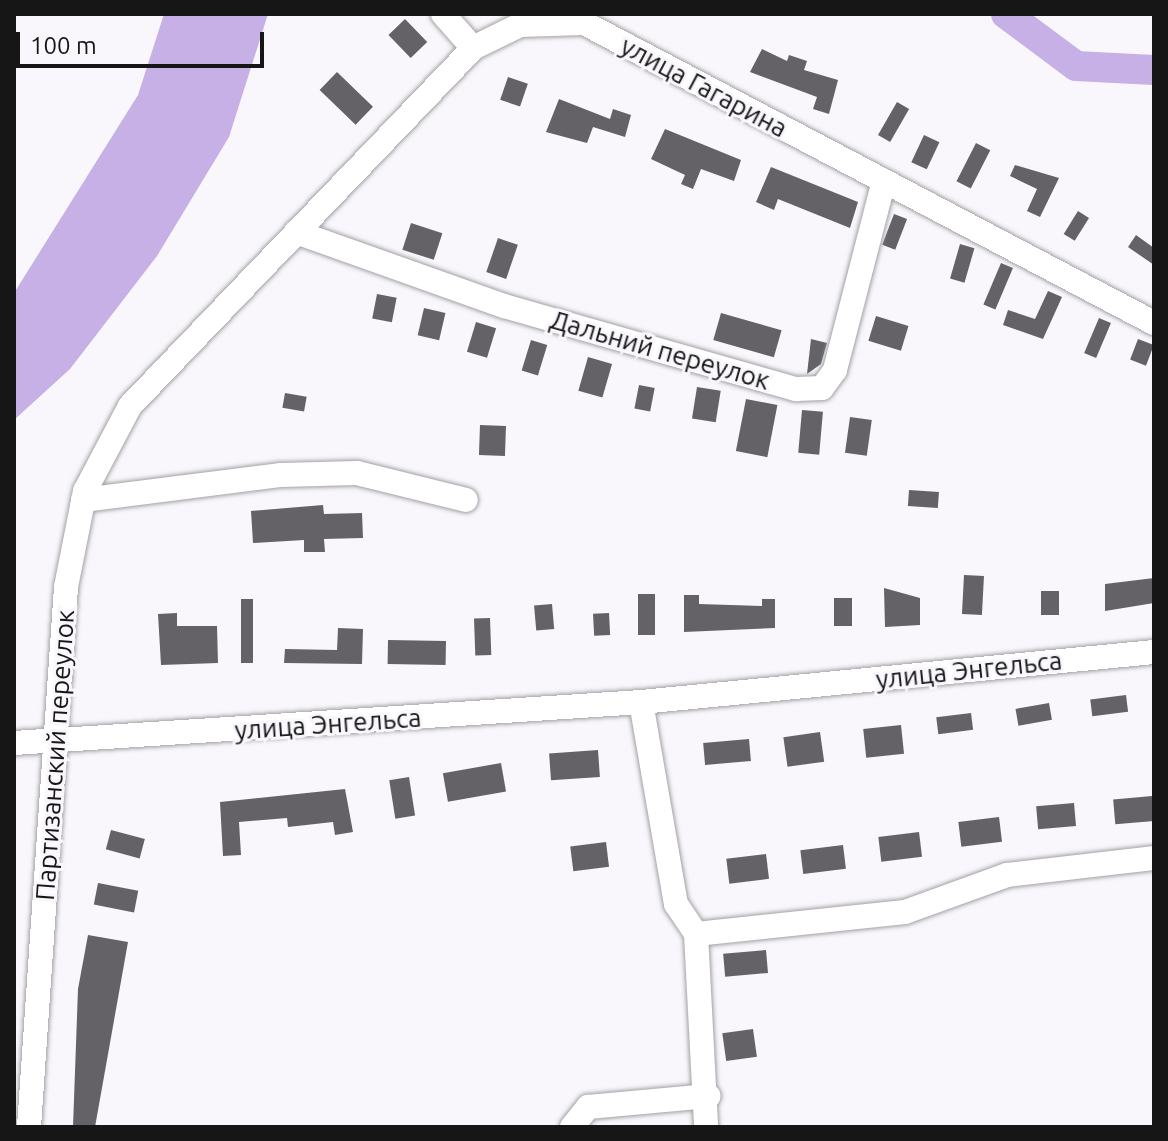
<!DOCTYPE html>
<meta charset="utf-8">
<style>
body{margin:0}
#map{position:relative;width:1168px;height:1141px;overflow:hidden;background:#f9f7fc;font-family:Ubuntu,sans-serif}
div>[style]{position:absolute}
[style*='--x']{left:calc(var(--x)*1px);top:calc(var(--y)*1px);width:calc(var(--w)*1px);rotate:calc(var(--a)*1deg)}
.water>*{inset:0;background:#c6b0e6}
.river>*{height:30px;margin:-15px;padding:0 15px;transform-origin:15px;border-radius:15px;background:#c6b0e6}
.building>*{inset:0;background:#646267;transform-origin:0 0}
.roads{filter:drop-shadow(0 0 2px #a2a1a5) drop-shadow(0 0 2px #a2a1a5)}
.minor>*{height:24px;margin:-12px;padding:0 12px;transform-origin:12px;border-radius:12px;background:#fff}
span{translate:-50% -50%;white-space:nowrap;text-align:center;line-height:1.15;-webkit-text-stroke:6px #f9f7fc;paint-order:stroke}
.street-label{font-size:26px;color:#161617}
.frame{position:absolute;inset:0;border:16px solid #161617;pointer-events:none}
.scale{position:absolute;left:16px;top:32px;width:248px;height:36px;box-sizing:border-box;border:4px solid #161617;border-top:0;padding-left:10px;font-size:24px;line-height:28px;white-space:nowrap;color:#161617;-webkit-text-stroke:6px #f9f7fc;paint-order:stroke}
</style>
<div id="map">
<div class="water">
<i style="clip-path:polygon(164px 14px,268px 14px,229px 137px,157px 256px,70px 369px,14px 420px,14px 293px,138px 95px)"></i>
</div>
<div class="river">
<i style="--x:1006;--y:14;--w:87;--a:36.6"></i>
<i style="--x:1076;--y:66;--w:78;--a:2.9"></i>
</div>
<div class="building">
<i style="left:405px;top:19px;width:32px;height:23px;rotate:46deg"></i>
<i style="clip-path:polygon(762px 49px,787px 61px,789px 55px,807px 61px,804px 70px,838px 80px,829px 114px,813px 109px,817px 97px,750px 72px)"></i>
<i style="left:337px;top:72px;width:50px;height:25px;rotate:44deg"></i>
<i style="left:508px;top:77px;width:21px;height:24px;rotate:19deg"></i>
<i style="clip-path:polygon(559px 99px,610px 119px,613px 109px,631px 115px,625px 137px,593px 127px,587px 143px,546px 132px)"></i>
<i style="left:897px;top:102px;width:14px;height:38px;rotate:30deg"></i>
<i style="clip-path:polygon(665px 129px,741px 160px,734px 181px,701px 169px,693px 189px,681px 184px,685px 175px,651px 159px)"></i>
<i style="left:924px;top:135px;width:17px;height:30px;rotate:25deg"></i>
<i style="left:976px;top:143px;width:16px;height:43px;rotate:27deg"></i>
<i style="clip-path:polygon(1015px 165px,1059px 178px,1040px 217px,1027px 211px,1037px 189px,1010px 176px)"></i>
<i style="clip-path:polygon(771px 167px,858px 202px,850px 228px,778px 199px,774px 210px,756px 202px)"></i>
<i style="left:1078px;top:211px;width:13px;height:27px;rotate:32deg"></i>
<i style="left:894px;top:214px;width:14px;height:33px;rotate:21deg"></i>
<i style="left:411px;top:223px;width:33px;height:28px;rotate:18deg"></i>
<i style="clip-path:polygon(1136px 235px,1154px 248px,1154px 265px,1128px 247px)"></i>
<i style="left:498px;top:238px;width:21px;height:36px;rotate:19deg"></i>
<i style="left:960px;top:244px;width:15px;height:36px;rotate:16deg"></i>
<i style="left:1001px;top:263px;width:13px;height:45px;rotate:23deg"></i>
<i style="clip-path:polygon(1048px 291px,1062px 297px,1043px 339px,1003px 325px,1008px 310px,1035px 319px)"></i>
<i style="left:377px;top:294px;width:20px;height:25px;rotate:11deg"></i>
<i style="left:424px;top:308px;width:22px;height:28px;rotate:13deg"></i>
<i style="left:721px;top:313px;width:63px;height:28px;rotate:16deg"></i>
<i style="left:876px;top:316px;width:34px;height:26px;rotate:17deg"></i>
<i style="left:1099px;top:318px;width:13px;height:38px;rotate:23deg"></i>
<i style="left:476px;top:322px;width:21px;height:31px;rotate:17deg"></i>
<i style="clip-path:polygon(811px 339px,827px 343px,821px 364px,807px 374px)"></i>
<i style="left:1138px;top:339px;width:17px;height:22px;rotate:21deg"></i>
<i style="left:531px;top:340px;width:17px;height:32px;rotate:17deg"></i>
<i style="left:588px;top:357px;width:25px;height:35px;rotate:16deg"></i>
<i style="left:639px;top:385px;width:16px;height:24px;rotate:11deg"></i>
<i style="left:697px;top:387px;width:24px;height:32px;rotate:9deg"></i>
<i style="left:285px;top:393px;width:22px;height:15px;rotate:10deg"></i>
<i style="left:746px;top:399px;width:32px;height:53px;rotate:11deg"></i>
<i style="left:802px;top:410px;width:21px;height:43px;rotate:5deg"></i>
<i style="left:850px;top:417px;width:22px;height:36px;rotate:8deg"></i>
<i style="left:480px;top:425px;width:26px;height:30px;rotate:2deg"></i>
<i style="left:909px;top:490px;width:30px;height:16px;rotate:4deg"></i>
<i style="clip-path:polygon(323px 505px,324px 514px,362px 513px,363px 538px,324px 539px,325px 552px,304px 552px,304px 540px,253px 543px,251px 511px)"></i>
<i style="left:964px;top:575px;width:20px;height:39px;rotate:3deg"></i>
<i style="clip-path:polygon(1154px 578px,1154px 603px,1105px 611px,1105px 584px)"></i>
<i style="clip-path:polygon(884px 588px,920px 598px,920px 625px,885px 627px)"></i>
<i style="left:1041px;top:591px;width:18px;height:24px"></i>
<i style="left:638px;top:594px;width:17px;height:41px"></i>
<i style="clip-path:polygon(684px 595px,699px 595px,699px 604px,762px 606px,762px 599px,775px 599px,775px 628px,684px 632px)"></i>
<i style="left:834px;top:598px;width:18px;height:28px"></i>
<i style="left:241px;top:599px;width:12px;height:64px"></i>
<i style="left:552px;top:604px;width:25px;height:18px;rotate:85deg"></i>
<i style="clip-path:polygon(177px 613px,177px 626px,217px 626px,218px 663px,161px 665px,158px 614px)"></i>
<i style="left:609px;top:613px;width:22px;height:16px;rotate:87deg"></i>
<i style="left:490px;top:618px;width:37px;height:16px;rotate:88deg"></i>
<i style="clip-path:polygon(338px 628px,363px 629px,362px 664px,284px 663px,285px 649px,337px 650px)"></i>
<i style="left:388px;top:640px;width:58px;height:24px;rotate:1deg"></i>
<i style="left:1126px;top:695px;width:17px;height:36px;rotate:83deg"></i>
<i style="left:1049px;top:703px;width:17px;height:34px;rotate:80deg"></i>
<i style="left:971px;top:713px;width:17px;height:35px;rotate:83deg"></i>
<i style="left:901px;top:725px;width:29px;height:38px;rotate:84deg"></i>
<i style="left:820px;top:732px;width:30px;height:37px;rotate:82deg"></i>
<i style="left:749px;top:739px;width:22px;height:46px;rotate:85deg"></i>
<i style="left:598px;top:750px;width:27px;height:49px;rotate:86deg"></i>
<i style="left:501px;top:763px;width:29px;height:59px;rotate:80deg"></i>
<i style="left:409px;top:777px;width:39px;height:20px;rotate:81deg"></i>
<i style="clip-path:polygon(345px 789px,353px 832px,335px 835px,333px 822px,288px 827px,287px 818px,239px 822px,241px 855px,223px 856px,220px 802px)"></i>
<i style="left:1152px;top:796px;width:25px;height:39px;rotate:85deg"></i>
<i style="left:1074px;top:803px;width:23px;height:38px;rotate:85deg"></i>
<i style="left:999px;top:817px;width:25px;height:41px;rotate:83deg"></i>
<i style="left:111px;top:830px;width:35px;height:20px;rotate:15deg"></i>
<i style="left:919px;top:832px;width:25px;height:41px;rotate:83deg"></i>
<i style="left:606px;top:842px;width:25px;height:36px;rotate:83deg"></i>
<i style="left:843px;top:845px;width:24px;height:43px;rotate:83deg"></i>
<i style="left:766px;top:854px;width:25px;height:40px;rotate:83deg"></i>
<i style="left:98px;top:883px;width:41px;height:22px;rotate:11deg"></i>
<i style="clip-path:polygon(88px 935px,128px 942px,95px 1127px,73px 1127px,78px 989px)"></i>
<i style="left:766px;top:950px;width:23px;height:43px;rotate:85deg"></i>
<i style="left:753px;top:1029px;width:28px;height:31px;rotate:82deg"></i>
</div>
<div class="roads">
<div class="minor">
<i style="--x:443;--y:14;--w:45;--a:48.6"></i>
<i style="--x:296;--y:232;--w:221;--a:19.6"></i>
<i style="--x:504;--y:306;--w:304;--a:15.9"></i>
<i style="--x:796;--y:389;--w:26;--a:-2"></i>
<i style="--x:822;--y:388;--w:22;--a:-54"></i>
<i style="--x:835;--y:370;--w:192;--a:-75.5"></i>
<i style="--x:83;--y:500;--w:200;--a:-7.2"></i>
<i style="--x:281;--y:475;--w:76;--a:-1.5"></i>
<i style="--x:357;--y:473;--w:112;--a:13.9"></i>
<i style="--x:641;--y:702;--w:205;--a:80.2"></i>
<i style="--x:676;--y:904;--w:36;--a:56"></i>
<i style="--x:696;--y:934;--w:193;--a:87"></i>
<i style="--x:14;--y:743;--w:628;--a:-3.74"></i>
<i style="--x:641;--y:702;--w:515;--a:-5.57"></i>
<i style="--x:696;--y:934;--w:210;--a:-6"></i>
<i style="--x:905;--y:912;--w:109;--a:-19.9"></i>
<i style="--x:1007;--y:875;--w:148;--a:-6.6"></i>
<i style="--x:29;--y:1127;--w:541;--a:-86.08"></i>
<i style="--x:66;--y:587;--w:98;--a:-78.8"></i>
<i style="--x:85;--y:491;--w:96;--a:-62.1"></i>
<i style="--x:130;--y:406;--w:496;--a:-46.2"></i>
<i style="--x:473;--y:48;--w:52;--a:-26.1"></i>
<i style="--x:520;--y:25;--w:64;--a:-1.8"></i>
<i style="--x:584;--y:23;--w:644;--a:27.76"></i>
<i style="--x:572;--y:1127;--w:26;--a:-51"></i>
<i style="--x:588;--y:1107;--w:121;--a:-5.2"></i>
</div>
</div>
<div class="street-label">
<span style="left:704px;top:87px;rotate:28deg">улица Гагарина</span>
<span style="left:660px;top:350px;rotate:16deg">Дальний переулок</span>
<span style="left:969px;top:670px;rotate:-6deg">улица Энгельса</span>
<span style="left:328px;top:724px;rotate:-4deg">улица Энгельса</span>
<span style="left:55px;top:755px;rotate:-86deg">Партизанский переулок</span>
</div>
<div class="frame"></div>
<div class="scale">100 m</div>
</div>
